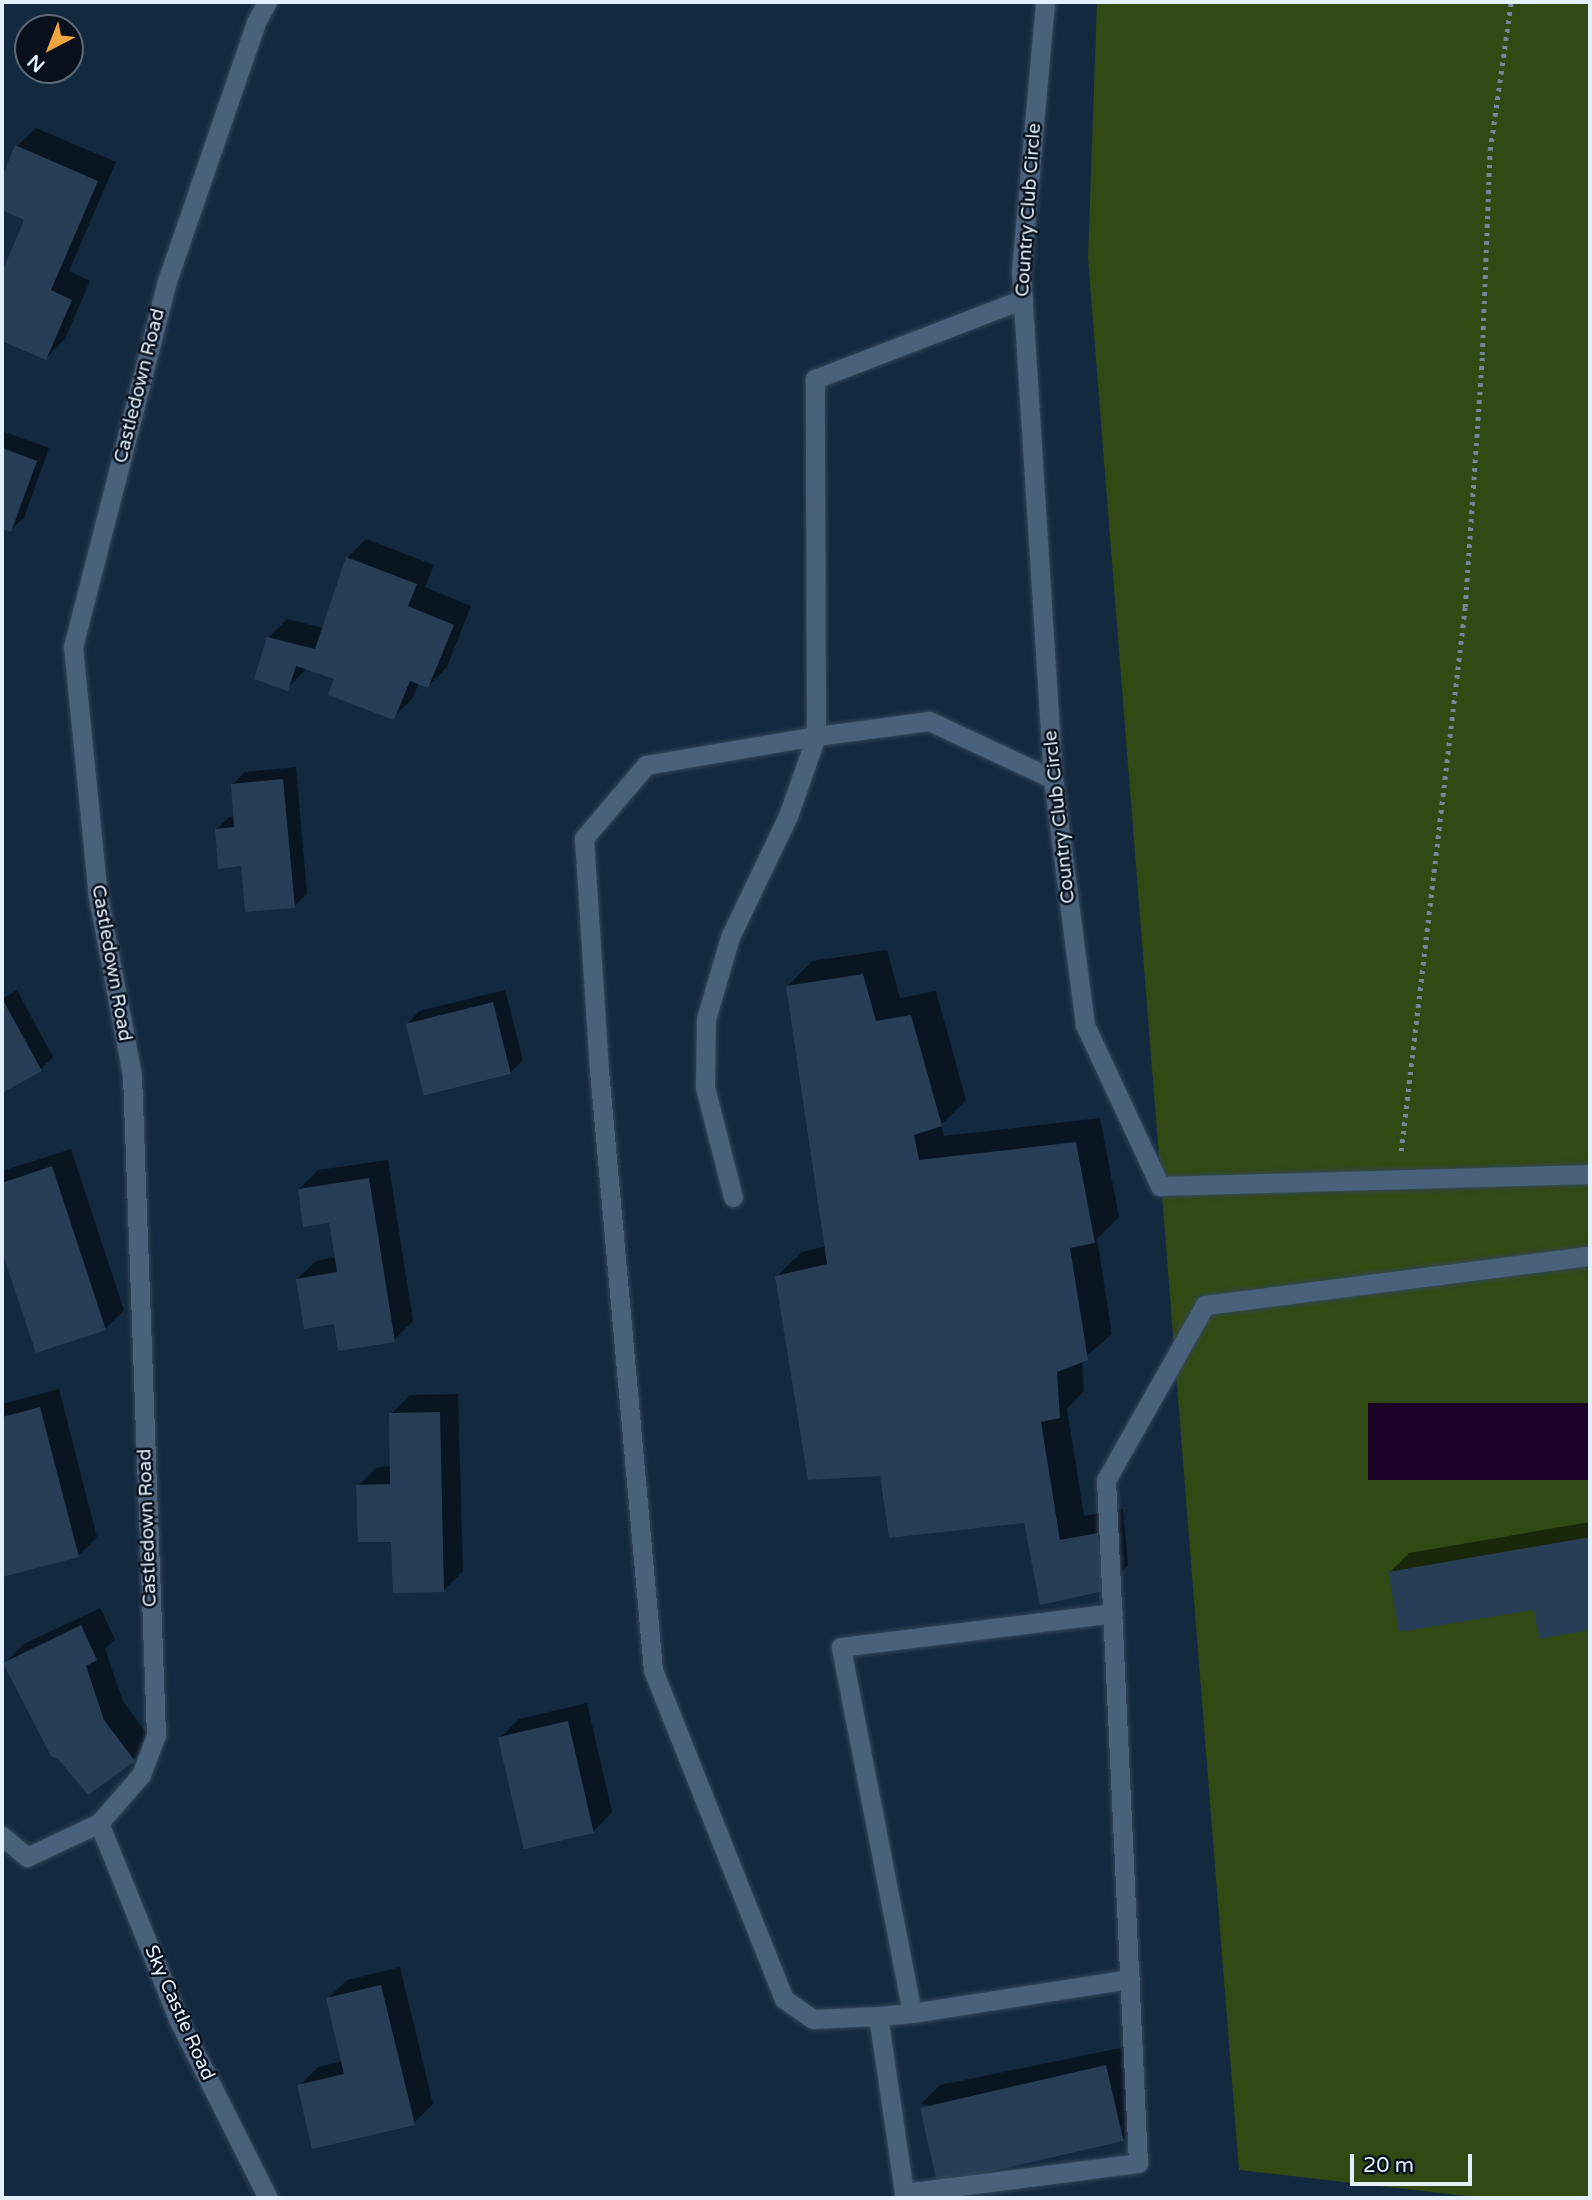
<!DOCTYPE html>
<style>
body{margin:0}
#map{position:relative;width:1592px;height:2200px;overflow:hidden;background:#132940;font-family:"Varela Round",sans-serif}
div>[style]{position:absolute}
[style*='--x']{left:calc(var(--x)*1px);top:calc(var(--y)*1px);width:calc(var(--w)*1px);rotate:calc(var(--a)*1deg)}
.green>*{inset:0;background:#314913}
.water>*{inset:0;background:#1b0229;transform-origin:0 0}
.shadow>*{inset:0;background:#0007}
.building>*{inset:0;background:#273e56;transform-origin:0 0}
.path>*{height:4.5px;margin-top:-2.25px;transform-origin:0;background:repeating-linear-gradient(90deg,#748699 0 3.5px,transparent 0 8.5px)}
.roads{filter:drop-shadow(0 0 2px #36475a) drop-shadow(0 0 2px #36475a)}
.service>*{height:19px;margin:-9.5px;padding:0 9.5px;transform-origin:9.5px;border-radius:9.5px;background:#49617b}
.minor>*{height:19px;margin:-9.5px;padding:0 9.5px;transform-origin:9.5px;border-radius:9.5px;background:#49617b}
span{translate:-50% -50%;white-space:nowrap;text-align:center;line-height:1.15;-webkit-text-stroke:5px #08111b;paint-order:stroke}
.street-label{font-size:19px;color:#e2f0fe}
.frame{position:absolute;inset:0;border:4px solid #e2f0fe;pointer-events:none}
.north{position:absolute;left:14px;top:14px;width:70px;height:70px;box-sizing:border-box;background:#08111b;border:2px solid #5f6a76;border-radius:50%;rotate:222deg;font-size:19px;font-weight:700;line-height:28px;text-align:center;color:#e2f0fe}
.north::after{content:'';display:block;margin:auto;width:24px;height:32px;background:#f1a540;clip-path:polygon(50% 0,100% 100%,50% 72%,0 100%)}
.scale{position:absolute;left:1350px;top:2154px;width:122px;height:32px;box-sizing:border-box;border:4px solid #e2f0fe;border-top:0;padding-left:9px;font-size:21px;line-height:24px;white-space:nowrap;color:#e2f0fe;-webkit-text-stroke:5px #08111b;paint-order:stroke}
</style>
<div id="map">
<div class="green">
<i style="clip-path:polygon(1097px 2px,1590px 2px,1590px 2198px,1484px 2198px,1239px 2170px,1088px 258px)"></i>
</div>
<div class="water">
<i style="left:1590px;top:1403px;width:77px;height:222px;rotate:90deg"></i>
</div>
<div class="shadow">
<i style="clip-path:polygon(36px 128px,116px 162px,69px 271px,90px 281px,65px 339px,46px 358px,2px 339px,2px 276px,26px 219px,2px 208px,2px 182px,17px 146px)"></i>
<i style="clip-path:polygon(2px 431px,49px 448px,24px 518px,11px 530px,2px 527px)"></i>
<i style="clip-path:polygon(366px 539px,434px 565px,425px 587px,471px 606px,447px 667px,428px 686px,419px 683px,412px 699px,393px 718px,336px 678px,307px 668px,287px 689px,268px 638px,287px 619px,324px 628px,347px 558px)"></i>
<i style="clip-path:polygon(296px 767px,307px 894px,294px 906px,243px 864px,217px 829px,229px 817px,235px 816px,232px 785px,245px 772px)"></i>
<i style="clip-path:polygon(887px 950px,900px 998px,936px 991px,966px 1100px,941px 1125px,944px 1136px,1100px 1118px,1119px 1217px,1097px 1239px,1112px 1334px,1082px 1360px,1084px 1391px,1067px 1409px,1084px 1516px,1123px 1509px,1128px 1565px,1103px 1590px,1025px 1521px,881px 1475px,777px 1276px,802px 1252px,826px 1246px,788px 986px,812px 961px)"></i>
<i style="clip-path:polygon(17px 990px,53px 1057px,41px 1069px,2px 1091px,2px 999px)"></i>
<i style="clip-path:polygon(505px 990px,523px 1060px,510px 1073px,407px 1024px,419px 1011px)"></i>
<i style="clip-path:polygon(71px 1149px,124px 1310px,105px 1329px,37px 1351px,2px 1247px,2px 1171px)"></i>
<i style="clip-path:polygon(388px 1160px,413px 1321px,394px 1340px,335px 1322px,297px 1279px,316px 1261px,336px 1257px,330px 1221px,299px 1189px,318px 1170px)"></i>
<i style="clip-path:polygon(59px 1389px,97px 1537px,78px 1556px,2px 1575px,2px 1404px)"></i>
<i style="clip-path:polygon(458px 1394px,463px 1571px,444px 1590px,393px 1540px,358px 1486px,377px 1467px,392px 1466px,391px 1414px,410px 1395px)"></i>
<i style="clip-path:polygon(1590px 1522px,1590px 1629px,1541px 1637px,1536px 1607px,1390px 1572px,1409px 1553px)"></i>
<i style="clip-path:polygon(100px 1608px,115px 1639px,105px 1649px,123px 1701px,152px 1741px,133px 1760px,5px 1663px,24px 1644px)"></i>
<i style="clip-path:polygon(587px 1703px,612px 1812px,594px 1831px,526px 1847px,500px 1738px,519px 1719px)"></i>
<i style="clip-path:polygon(400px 1967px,433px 2104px,414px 2123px,299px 2086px,318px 2067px,343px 2061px,328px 1998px,347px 1980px)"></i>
<i style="clip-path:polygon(1125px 2047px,1141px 2121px,1122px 2140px,921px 2104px,940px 2085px)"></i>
</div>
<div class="building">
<i style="clip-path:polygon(15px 145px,98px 181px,51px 290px,72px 300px,46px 360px,2px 341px,2px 272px,24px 220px,2px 210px,2px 177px)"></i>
<i style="clip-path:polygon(2px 448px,37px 461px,11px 532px,2px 529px)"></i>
<i style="clip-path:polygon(346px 557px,417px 584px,408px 606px,454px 625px,428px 688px,410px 681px,394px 720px,328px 695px,334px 679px,296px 666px,288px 691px,254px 679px,267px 637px,315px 649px)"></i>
<i style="clip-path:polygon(283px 779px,295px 908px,245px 912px,241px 866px,218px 869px,215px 829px,234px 827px,231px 784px)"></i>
<i style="clip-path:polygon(863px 974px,876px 1021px,911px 1015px,942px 1126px,914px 1135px,919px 1160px,1076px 1142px,1095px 1243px,1070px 1248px,1088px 1360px,1057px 1372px,1060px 1418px,1041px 1422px,1060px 1540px,1098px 1533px,1104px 1591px,1040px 1605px,1024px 1523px,889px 1538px,880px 1476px,808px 1480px,775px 1276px,827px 1264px,786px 986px)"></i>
<i style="clip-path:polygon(4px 1002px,42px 1071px,2px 1093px,2px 1003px)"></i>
<i style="left:493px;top:1002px;width:74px;height:90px;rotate:76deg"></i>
<i style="clip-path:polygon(52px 1166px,106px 1330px,36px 1353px,2px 1252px,2px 1183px)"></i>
<i style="clip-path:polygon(369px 1178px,395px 1342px,338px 1351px,334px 1324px,304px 1329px,296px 1279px,337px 1272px,329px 1223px,303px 1227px,298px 1189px)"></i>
<i style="clip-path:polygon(40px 1407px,79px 1557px,2px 1577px,2px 1417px)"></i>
<i style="clip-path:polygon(440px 1412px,444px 1592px,393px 1593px,391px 1542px,358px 1542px,356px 1485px,390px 1484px,389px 1413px)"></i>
<i style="clip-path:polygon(1590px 1537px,1590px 1630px,1539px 1639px,1534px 1610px,1399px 1632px,1388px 1572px)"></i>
<i style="clip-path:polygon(81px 1625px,97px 1660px,86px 1666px,104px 1720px,135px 1761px,88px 1795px,58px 1759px,51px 1756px,3px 1663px)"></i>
<i style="left:568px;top:1721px;width:115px;height:72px;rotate:77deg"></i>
<i style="clip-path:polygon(381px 1985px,415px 2125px,312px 2149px,297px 2085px,344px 2074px,326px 1998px)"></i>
<i style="left:1106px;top:2065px;width:78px;height:191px;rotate:77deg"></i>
</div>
<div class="path">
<i style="--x:1401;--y:1151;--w:548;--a:-83.29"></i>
<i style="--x:1465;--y:607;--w:253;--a:-86.1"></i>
<i style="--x:1482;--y:355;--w:205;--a:-87.8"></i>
<i style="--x:1490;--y:150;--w:149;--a:-81.9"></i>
</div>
<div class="roads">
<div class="service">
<i style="--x:1053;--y:779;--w:137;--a:-154.9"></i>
<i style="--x:929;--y:721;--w:114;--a:172.4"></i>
<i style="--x:816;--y:736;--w:172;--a:170.3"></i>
<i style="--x:646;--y:765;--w:96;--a:130.3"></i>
<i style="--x:584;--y:838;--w:232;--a:86.3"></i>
<i style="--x:599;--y:1070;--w:602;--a:84.86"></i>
<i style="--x:653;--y:1670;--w:354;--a:68.3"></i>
<i style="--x:784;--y:1999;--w:35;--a:35"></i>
<i style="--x:813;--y:2019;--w:65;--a:-2.6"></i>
<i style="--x:878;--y:2016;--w:34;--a:-5"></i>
<i style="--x:912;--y:2013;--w:221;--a:-8.9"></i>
<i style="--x:733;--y:1197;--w:114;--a:-104.3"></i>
<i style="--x:705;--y:1087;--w:68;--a:-89.2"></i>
<i style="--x:706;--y:1019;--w:85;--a:-73.7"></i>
<i style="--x:730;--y:937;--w:134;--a:-64.4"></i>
<i style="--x:788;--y:816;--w:85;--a:-70.7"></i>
<i style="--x:816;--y:736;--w:357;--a:-90.2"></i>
<i style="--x:815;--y:379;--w:223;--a:-21"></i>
<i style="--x:99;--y:1823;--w:211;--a:68"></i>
<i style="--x:178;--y:2019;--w:200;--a:63.3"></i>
<i style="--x:912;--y:2013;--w:373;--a:-101"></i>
<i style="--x:841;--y:1647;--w:274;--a:-7.1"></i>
<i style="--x:878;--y:2016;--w:179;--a:81.6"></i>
<i style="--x:904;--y:2193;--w:236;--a:-7.3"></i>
<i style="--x:1138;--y:2163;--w:684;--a:-92.68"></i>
<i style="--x:1106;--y:1480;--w:201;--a:-60.5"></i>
<i style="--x:1205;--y:1305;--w:388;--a:-7.3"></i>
</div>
<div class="minor">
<i style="--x:1045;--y:2;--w:271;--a:95.1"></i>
<i style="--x:1021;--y:272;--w:508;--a:86.39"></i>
<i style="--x:1053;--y:779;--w:248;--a:82.6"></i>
<i style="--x:1085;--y:1025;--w:178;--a:65"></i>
<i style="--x:1160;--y:1186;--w:430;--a:-1.6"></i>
<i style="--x:2;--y:1836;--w:33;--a:40"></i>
<i style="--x:27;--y:1857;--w:80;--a:-25.3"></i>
<i style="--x:99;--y:1823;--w:64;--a:-48.8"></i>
<i style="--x:141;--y:1775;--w:43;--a:-69.4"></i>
<i style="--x:156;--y:1735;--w:660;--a:-92.08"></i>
<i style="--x:132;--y:1075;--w:181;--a:-100.8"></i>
<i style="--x:98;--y:897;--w:251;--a:-95.7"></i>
<i style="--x:73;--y:647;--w:378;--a:-75.6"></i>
<i style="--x:167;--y:281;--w:274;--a:-71"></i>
<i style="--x:256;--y:22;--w:23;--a:-61"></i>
</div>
</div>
<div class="street-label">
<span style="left:1029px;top:210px;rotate:-86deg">Country Club Circle</span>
<span style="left:140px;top:386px;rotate:-76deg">Castledown Road</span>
<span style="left:1060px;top:817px;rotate:-96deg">Country Club Circle</span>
<span style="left:111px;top:963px;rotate:80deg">Castledown Road</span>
<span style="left:148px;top:1528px;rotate:-92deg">Castledown Road</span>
<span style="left:179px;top:2013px;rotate:66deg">Sky Castle Road</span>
</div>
<div class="frame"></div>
<div class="north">N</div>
<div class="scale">20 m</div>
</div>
